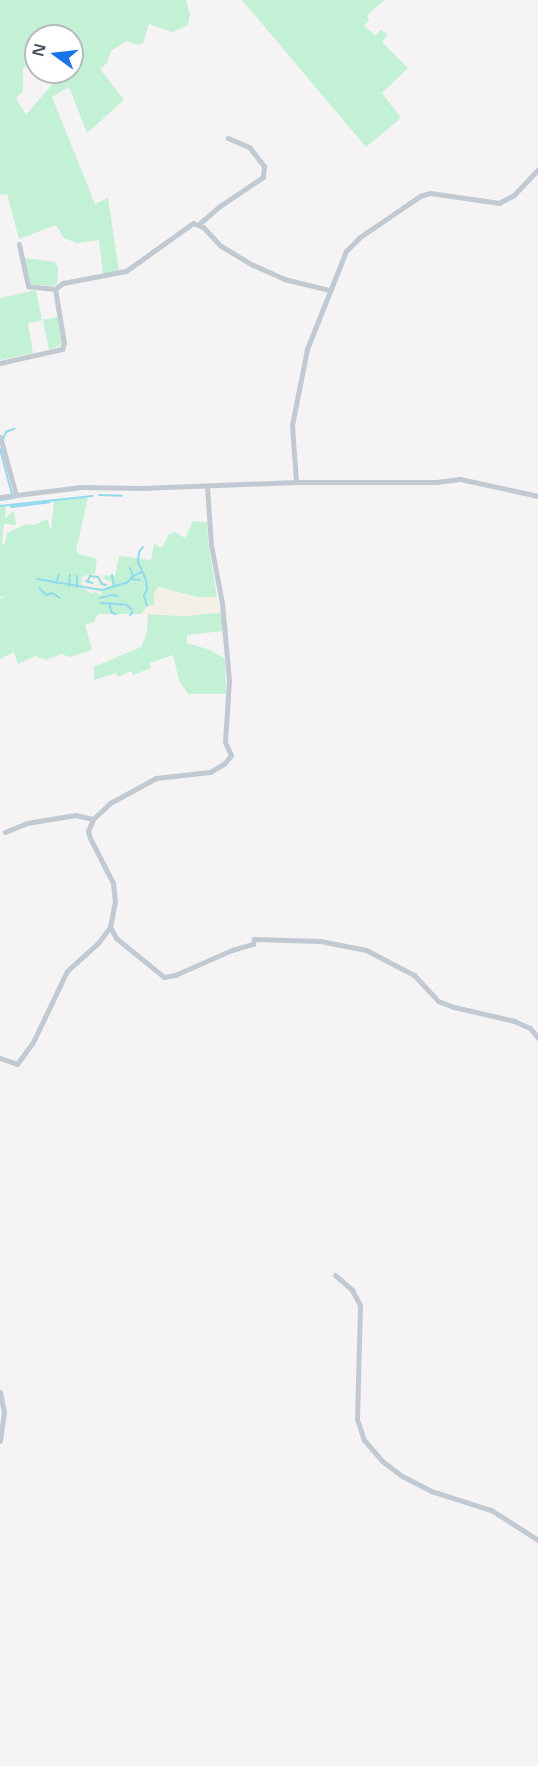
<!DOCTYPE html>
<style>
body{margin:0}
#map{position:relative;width:538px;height:1766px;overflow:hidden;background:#f5f3f3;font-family:"Noto Sans",sans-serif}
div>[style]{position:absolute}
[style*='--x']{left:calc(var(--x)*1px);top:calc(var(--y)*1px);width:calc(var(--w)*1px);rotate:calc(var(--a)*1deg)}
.green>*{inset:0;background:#c3f1d5}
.sand>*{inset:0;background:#f5f0e5}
.stream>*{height:2px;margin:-1px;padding:0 1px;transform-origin:1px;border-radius:1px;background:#90daee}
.minor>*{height:5px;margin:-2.5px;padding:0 2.5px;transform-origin:2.5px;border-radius:2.5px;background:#c1cad2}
span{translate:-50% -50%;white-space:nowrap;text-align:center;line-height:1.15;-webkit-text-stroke:4.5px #fff;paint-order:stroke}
.north{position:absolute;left:24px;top:24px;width:60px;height:60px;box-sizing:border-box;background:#fff;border:2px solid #b7bbc0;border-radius:50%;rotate:285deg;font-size:16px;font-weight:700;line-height:24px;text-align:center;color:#4a5661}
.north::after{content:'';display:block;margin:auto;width:21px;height:27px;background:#1a73e8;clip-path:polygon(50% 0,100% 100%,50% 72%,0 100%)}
</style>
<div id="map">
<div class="green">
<i style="clip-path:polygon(evenodd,0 0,186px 0,190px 14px,188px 25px,172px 32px,149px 24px,143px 43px,137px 45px,126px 41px,111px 51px,107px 63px,100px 69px,124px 100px,87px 133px,69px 87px,52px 97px,95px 204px,108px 198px,119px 271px,103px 274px,99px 240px,77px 243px,64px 238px,56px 225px,19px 239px,7px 194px,0 195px,0 0,36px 36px,72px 36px,72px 72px,36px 72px,36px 36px,0 0,29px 63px,36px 74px,59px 76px,26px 115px,16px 98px,23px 91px,23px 68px,29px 63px)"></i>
<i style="clip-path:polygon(242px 0,385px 0,367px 15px,369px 20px,364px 26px,375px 35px,381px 30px,388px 35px,382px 42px,408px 68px,382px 93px,401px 118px,366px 147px)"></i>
<i style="clip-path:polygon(24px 258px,55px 262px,58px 268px,57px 284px,53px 286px,30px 284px)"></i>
<i style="clip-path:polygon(36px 290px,42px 320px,58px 317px,62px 345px,49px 350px,43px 320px,28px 323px,33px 353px,0 360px,0 298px)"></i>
<i style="clip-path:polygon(74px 498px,88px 498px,76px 550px,79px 554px,97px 559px,95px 574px,83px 576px,82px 586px,101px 595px,102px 590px,112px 583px,104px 579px,104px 575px,115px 576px,119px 556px,151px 560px,154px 544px,162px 548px,169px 534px,175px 532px,185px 538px,193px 521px,207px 522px,208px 542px,217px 597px,197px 597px,158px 587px,154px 595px,155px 606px,147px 606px,142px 614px,98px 614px,94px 622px,85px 625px,92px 650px,70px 657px,61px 654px,46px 660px,35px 656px,18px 664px,14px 652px,0 659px,0 599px,5px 596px,0 597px,0 506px,6px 505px,5px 518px,14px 511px,16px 525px,4px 524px,2px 543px,5px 544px,7px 533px,26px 524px,34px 525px,47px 519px,51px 530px,54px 501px)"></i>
<i style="clip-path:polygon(221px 612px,223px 631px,187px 635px,187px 643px,210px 650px,225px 659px,226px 694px,188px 694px,179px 680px,173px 655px,150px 663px,151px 668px,133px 675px,131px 671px,118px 677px,116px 673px,94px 680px,94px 667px,141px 647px,147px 633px,148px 614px,186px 616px)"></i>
</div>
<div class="sand">
<i style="clip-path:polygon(95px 574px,104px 575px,104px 579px,113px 584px,102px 590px,101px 595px,96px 591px,91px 594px,81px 586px,83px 576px)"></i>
<i style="clip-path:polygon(158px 587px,197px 597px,217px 597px,221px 612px,186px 616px,142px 614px,147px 606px,155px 605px,154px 595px)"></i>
</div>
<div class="stream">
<i style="--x:3;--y:439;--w:8;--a:-67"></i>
<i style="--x:6;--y:432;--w:9;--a:-21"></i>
<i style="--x:0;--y:449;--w:47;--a:75.1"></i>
<i style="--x:12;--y:494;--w:4;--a:117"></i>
<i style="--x:99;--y:495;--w:23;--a:2"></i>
<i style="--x:0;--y:500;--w:14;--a:-8"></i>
<i style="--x:0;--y:506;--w:93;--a:-6.2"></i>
<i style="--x:11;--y:507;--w:39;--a:-7"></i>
<i style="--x:143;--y:547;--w:6;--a:129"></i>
<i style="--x:139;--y:552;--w:10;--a:96"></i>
<i style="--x:138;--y:562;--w:20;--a:66"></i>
<i style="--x:146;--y:580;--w:9;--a:84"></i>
<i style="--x:147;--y:589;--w:8;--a:113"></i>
<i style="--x:144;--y:596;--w:10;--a:73"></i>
<i style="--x:130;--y:568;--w:9;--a:69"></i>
<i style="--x:112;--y:575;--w:12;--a:81"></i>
<i style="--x:77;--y:576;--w:11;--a:90"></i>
<i style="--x:37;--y:579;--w:66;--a:9.6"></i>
<i style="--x:102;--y:590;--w:26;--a:-16"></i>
<i style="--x:127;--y:583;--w:9;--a:-49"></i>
<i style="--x:133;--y:576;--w:10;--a:-24"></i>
<i style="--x:131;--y:579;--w:9;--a:6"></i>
<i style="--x:88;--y:580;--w:4;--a:-63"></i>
<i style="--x:90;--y:576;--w:8;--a:7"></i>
<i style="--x:98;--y:577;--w:8;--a:60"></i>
<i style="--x:102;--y:584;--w:4;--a:14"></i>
<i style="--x:86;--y:581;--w:7;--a:16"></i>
<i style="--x:56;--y:583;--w:9;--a:-72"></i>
<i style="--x:69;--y:586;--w:11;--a:-85"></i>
<i style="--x:39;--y:588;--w:10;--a:45"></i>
<i style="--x:46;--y:595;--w:6;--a:-18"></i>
<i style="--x:52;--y:593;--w:9;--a:32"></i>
<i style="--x:100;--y:598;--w:11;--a:-15"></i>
<i style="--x:111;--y:595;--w:7;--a:8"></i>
<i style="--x:101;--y:603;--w:26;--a:4"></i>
<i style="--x:127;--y:605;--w:7;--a:45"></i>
<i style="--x:109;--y:604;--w:9;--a:72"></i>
<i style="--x:112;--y:613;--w:4;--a:14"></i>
<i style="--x:130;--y:615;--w:4;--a:-45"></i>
</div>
<div class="minor">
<i style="--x:199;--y:224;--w:28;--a:-41"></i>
<i style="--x:220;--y:206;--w:52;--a:-34"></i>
<i style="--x:263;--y:177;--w:11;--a:-85"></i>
<i style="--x:264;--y:166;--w:24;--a:-128"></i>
<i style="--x:249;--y:147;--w:23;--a:-157"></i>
<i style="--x:55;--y:289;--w:10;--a:-37"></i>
<i style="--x:63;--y:283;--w:64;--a:-10.8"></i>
<i style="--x:126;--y:271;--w:82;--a:-35.6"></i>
<i style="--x:193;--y:223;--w:11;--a:22"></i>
<i style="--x:203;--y:227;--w:26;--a:47"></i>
<i style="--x:221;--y:246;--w:37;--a:31"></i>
<i style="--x:253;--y:265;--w:34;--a:24"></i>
<i style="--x:284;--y:279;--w:46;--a:13.7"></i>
<i style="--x:0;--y:363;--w:64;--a:-12.7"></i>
<i style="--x:62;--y:349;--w:6;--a:-72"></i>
<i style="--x:64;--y:343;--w:55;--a:-99.5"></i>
<i style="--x:55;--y:289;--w:27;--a:-174"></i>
<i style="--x:28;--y:286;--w:43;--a:-102.1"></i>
<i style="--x:0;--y:437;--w:60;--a:74.6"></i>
<i style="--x:296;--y:482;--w:57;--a:-94"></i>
<i style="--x:292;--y:425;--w:77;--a:-78.8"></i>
<i style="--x:307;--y:349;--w:105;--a:-68.3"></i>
<i style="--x:346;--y:251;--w:20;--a:-45"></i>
<i style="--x:360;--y:237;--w:73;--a:-34.3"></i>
<i style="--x:420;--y:196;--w:10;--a:-17"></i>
<i style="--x:430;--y:193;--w:70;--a:8.2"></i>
<i style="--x:499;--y:203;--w:17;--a:-28"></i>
<i style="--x:514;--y:195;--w:35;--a:-47"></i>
<i style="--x:0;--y:497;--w:82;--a:-7"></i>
<i style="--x:81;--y:487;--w:60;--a:1"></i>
<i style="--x:141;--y:488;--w:155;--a:-2.2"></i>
<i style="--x:296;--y:482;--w:140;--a:0"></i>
<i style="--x:436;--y:482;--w:24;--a:-7"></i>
<i style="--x:460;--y:479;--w:80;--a:12.3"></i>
<i style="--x:5;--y:832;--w:24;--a:-22"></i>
<i style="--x:27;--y:823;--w:49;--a:-9.5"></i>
<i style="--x:75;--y:815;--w:18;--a:13"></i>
<i style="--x:110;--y:927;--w:13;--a:61"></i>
<i style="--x:116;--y:938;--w:62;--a:39.1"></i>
<i style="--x:164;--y:977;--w:11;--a:-10"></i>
<i style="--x:175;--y:975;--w:62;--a:-23.7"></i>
<i style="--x:232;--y:950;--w:22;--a:-16"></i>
<i style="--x:253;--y:944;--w:5;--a:-79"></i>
<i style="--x:254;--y:939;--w:66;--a:1.7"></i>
<i style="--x:320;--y:941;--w:47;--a:11.1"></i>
<i style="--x:366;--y:950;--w:54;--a:27.5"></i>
<i style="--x:414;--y:975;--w:35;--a:47"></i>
<i style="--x:438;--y:1001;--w:17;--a:21"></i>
<i style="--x:454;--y:1007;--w:62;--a:13.1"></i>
<i style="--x:514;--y:1021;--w:17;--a:24"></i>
<i style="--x:530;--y:1028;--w:13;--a:51"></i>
<i style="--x:0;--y:1058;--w:18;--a:19"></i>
<i style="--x:17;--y:1064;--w:27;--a:-54"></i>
<i style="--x:33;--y:1042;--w:79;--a:-64.4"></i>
<i style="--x:67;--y:971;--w:42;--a:-42.1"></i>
<i style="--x:98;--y:943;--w:20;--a:-53"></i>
<i style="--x:110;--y:927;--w:25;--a:-79"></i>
<i style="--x:115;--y:902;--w:19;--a:-96"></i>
<i style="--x:113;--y:883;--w:51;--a:-117.1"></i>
<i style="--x:90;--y:838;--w:7;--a:-106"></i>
<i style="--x:88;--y:831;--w:13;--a:-67"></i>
<i style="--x:93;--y:819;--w:23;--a:-43"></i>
<i style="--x:110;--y:803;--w:52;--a:-28.5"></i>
<i style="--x:156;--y:778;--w:54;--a:-6.3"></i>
<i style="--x:210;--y:772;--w:17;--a:-31"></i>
<i style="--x:225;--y:763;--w:10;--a:-53"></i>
<i style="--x:231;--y:755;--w:14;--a:-115"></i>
<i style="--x:225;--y:742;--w:62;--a:-86.3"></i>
<i style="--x:229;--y:680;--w:77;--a:-95.2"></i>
<i style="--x:222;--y:603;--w:59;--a:-100.7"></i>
<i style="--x:211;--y:545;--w:58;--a:-93.9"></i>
<i style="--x:335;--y:1275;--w:23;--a:41"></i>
<i style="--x:352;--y:1290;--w:17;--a:62"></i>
<i style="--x:360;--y:1305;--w:114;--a:91.5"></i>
<i style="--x:357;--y:1419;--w:22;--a:72"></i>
<i style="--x:364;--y:1440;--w:28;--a:49"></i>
<i style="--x:382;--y:1461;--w:25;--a:37"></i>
<i style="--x:402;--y:1476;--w:33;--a:27"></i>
<i style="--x:431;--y:1491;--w:63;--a:17.6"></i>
<i style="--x:491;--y:1510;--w:56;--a:32.6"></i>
<i style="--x:0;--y:1392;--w:20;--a:79"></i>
<i style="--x:4;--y:1412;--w:29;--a:98"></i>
</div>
<div class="north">N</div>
</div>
